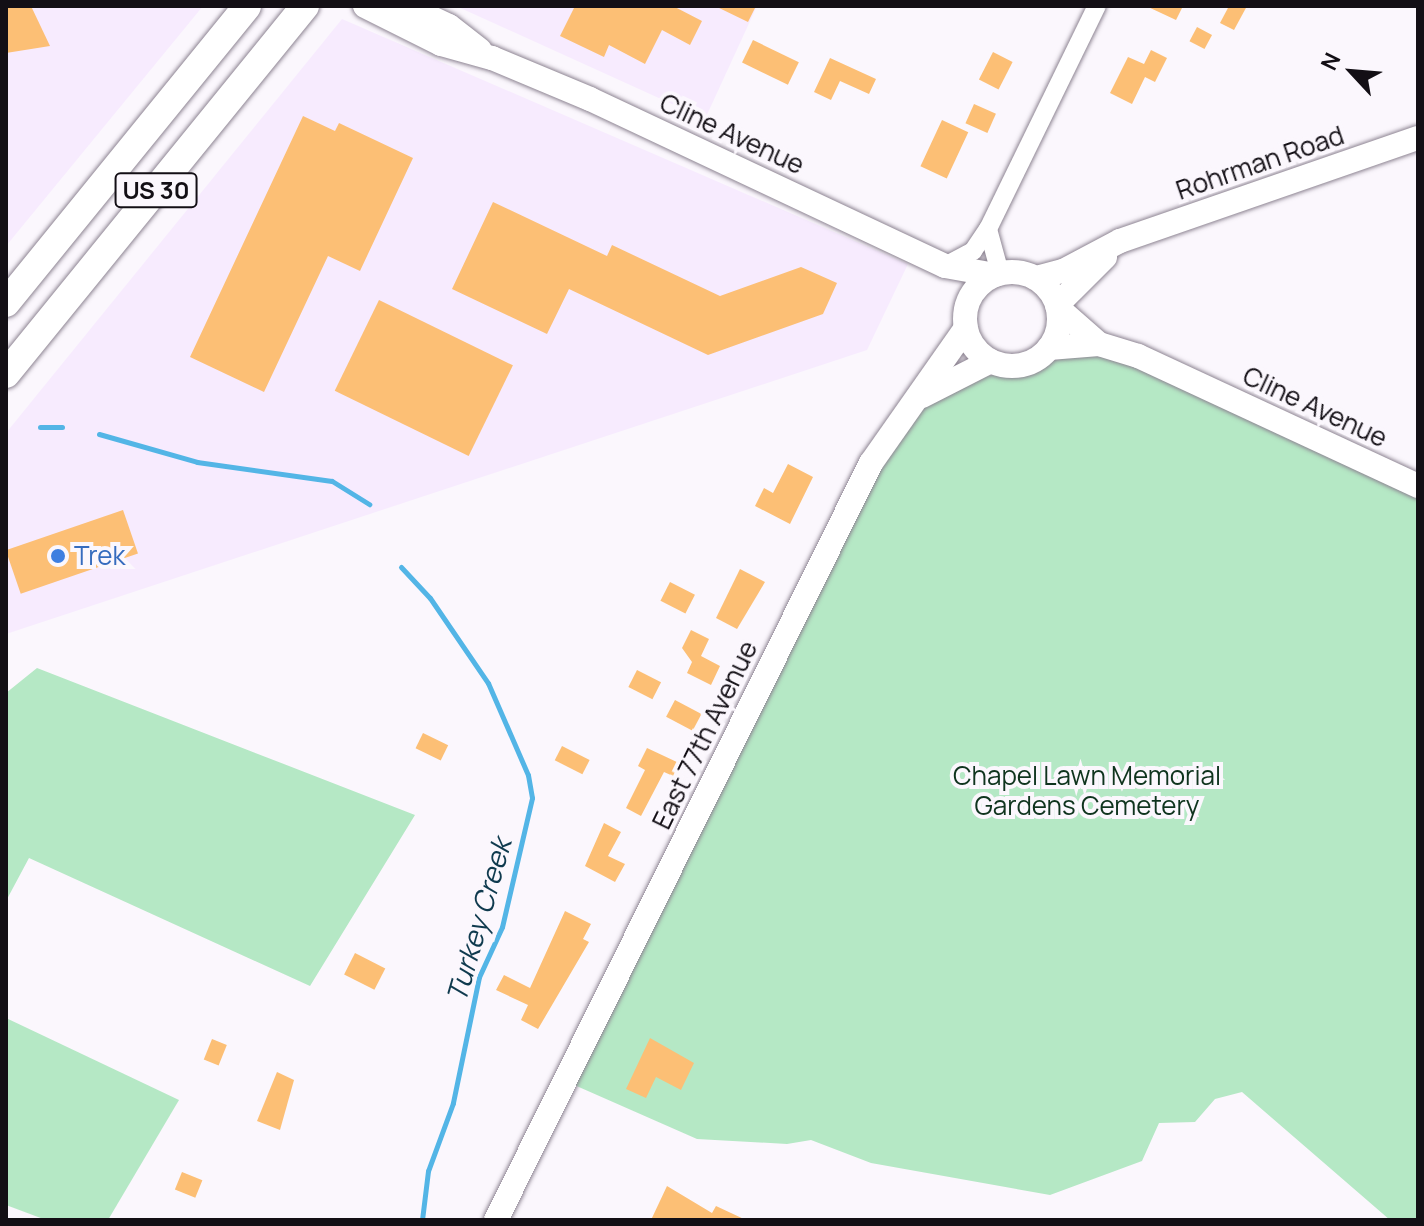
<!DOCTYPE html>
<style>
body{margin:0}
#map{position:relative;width:1424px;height:1226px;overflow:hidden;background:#fbf7fd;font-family:Manrope,sans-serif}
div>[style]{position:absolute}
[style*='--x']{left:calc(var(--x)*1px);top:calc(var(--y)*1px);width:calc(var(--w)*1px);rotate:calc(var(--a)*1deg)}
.built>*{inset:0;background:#f7ebfe}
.green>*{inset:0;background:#b5e8c5}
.stream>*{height:5px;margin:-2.5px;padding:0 2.5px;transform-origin:2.5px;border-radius:2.5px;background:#53b5e6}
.building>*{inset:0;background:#fcbf75;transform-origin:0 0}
.roads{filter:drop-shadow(0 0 2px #8d8492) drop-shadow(0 0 2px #8d8492)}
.street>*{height:18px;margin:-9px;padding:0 9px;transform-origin:9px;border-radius:9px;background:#fff}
.secondary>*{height:24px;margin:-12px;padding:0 12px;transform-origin:12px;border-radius:12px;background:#fff}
.secondary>.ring{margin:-12px;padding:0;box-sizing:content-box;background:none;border:24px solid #fff;border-radius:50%}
.primary>*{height:28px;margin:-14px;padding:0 14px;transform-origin:14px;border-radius:14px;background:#fff}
.dots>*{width:22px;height:22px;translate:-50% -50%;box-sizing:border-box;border:4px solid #fbf7fd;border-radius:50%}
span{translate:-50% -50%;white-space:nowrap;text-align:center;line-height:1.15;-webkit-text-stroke:8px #fbf7fd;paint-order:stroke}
.shield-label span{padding:2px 6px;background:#fbf7fd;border:2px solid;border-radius:6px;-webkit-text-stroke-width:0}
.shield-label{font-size:24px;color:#130f15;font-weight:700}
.street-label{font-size:26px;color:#130f15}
.shop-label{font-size:26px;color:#366cbe}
.left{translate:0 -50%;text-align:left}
.park-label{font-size:26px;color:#0f341e}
.water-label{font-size:28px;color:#0f3a4e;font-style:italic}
.frame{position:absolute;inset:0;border:8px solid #130f15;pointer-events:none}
.north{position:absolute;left:1312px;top:32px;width:80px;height:80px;-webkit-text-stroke:6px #fbf7fd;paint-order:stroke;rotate:296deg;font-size:22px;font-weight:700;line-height:32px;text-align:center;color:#130f15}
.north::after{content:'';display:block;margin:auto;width:28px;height:36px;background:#130f15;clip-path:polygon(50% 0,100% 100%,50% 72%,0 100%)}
</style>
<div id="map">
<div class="built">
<i style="clip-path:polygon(6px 6px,203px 6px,6px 246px)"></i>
<i style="clip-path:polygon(456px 6px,757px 6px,705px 119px)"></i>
<i style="clip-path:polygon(342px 19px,908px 264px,867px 350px,6px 634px,6px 433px)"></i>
</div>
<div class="green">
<i style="clip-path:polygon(1082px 354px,1114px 357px,1418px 495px,1418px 1220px,1390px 1220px,1242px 1092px,1215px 1099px,1195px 1122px,1159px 1123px,1142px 1161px,1050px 1195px,871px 1163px,811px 1140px,787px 1144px,697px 1139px,572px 1084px,895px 435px,933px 399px,966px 381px)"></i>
<i style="clip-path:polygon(37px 668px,415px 815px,310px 986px,29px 858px,6px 901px,6px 693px)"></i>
<i style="clip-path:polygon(6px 1018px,179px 1100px,108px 1220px,46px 1220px,6px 1205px)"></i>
</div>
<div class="stream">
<i style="--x:40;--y:427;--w:22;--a:0"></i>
<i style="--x:99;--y:434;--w:102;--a:15.9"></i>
<i style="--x:197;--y:462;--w:136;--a:8"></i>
<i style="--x:332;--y:481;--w:44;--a:31.9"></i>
<i style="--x:401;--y:567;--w:42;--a:46.9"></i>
<i style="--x:430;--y:598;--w:103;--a:55.7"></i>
<i style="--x:488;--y:683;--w:100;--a:66.5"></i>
<i style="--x:528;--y:775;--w:23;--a:80"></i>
<i style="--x:532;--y:798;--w:132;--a:103.1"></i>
<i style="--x:502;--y:927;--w:55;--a:114.7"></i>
<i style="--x:479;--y:977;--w:129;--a:101.7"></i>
<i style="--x:453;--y:1103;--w:72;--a:110.2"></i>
<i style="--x:428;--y:1171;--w:49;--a:97"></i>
</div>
<div class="building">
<i style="clip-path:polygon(6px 6px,31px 6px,50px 46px,6px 53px)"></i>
<i style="clip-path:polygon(575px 6px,673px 6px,702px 21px,690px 45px,662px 30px,645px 64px,609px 45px,604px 57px,560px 36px)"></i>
<i style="clip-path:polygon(715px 6px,756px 6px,748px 22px)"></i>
<i style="clip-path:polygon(1146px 6px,1183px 6px,1176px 20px)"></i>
<i style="clip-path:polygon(1229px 6px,1247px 6px,1234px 30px,1220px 23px)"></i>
<i style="left:1197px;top:27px;width:17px;height:16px;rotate:28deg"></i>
<i style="left:753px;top:40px;width:51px;height:25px;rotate:26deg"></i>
<i style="clip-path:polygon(1151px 50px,1167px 58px,1155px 82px,1145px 77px,1132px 104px,1110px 93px,1128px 57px,1144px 64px)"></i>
<i style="left:993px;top:52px;width:22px;height:31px;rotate:27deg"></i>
<i style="clip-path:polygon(830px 58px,876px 79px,869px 94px,840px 81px,831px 100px,814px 92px)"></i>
<i style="left:974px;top:104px;width:24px;height:21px;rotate:24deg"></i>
<i style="clip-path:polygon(303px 116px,335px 131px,339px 123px,413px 158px,360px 271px,328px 256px,264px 392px,190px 357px)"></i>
<i style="left:942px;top:120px;width:29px;height:51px;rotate:25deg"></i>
<i style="clip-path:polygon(493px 202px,607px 256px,612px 245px,720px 296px,801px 267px,837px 283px,823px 314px,708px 355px,569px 289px,547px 334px,452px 289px)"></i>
<i style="left:379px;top:300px;width:149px;height:101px;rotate:26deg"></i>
<i style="clip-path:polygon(788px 464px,813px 477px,790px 524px,755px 506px,764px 488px,773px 493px)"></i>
<i style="left:123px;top:510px;width:46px;height:124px;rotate:71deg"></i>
<i style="clip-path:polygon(740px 569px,765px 582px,737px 629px,716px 618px)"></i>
<i style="left:670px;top:582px;width:28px;height:21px;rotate:27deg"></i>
<i style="clip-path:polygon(691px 630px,709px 639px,701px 656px,720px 666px,711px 685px,687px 673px,692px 662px,682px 648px)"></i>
<i style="left:637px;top:670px;width:27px;height:19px;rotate:27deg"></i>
<i style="left:675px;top:700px;width:30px;height:19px;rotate:28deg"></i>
<i style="left:423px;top:733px;width:28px;height:17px;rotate:26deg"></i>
<i style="left:562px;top:746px;width:31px;height:16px;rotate:27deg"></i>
<i style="clip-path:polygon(647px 748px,679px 763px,673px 776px,664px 772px,641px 816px,626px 808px,645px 770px,638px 766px)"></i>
<i style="clip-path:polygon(604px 823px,621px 832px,608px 856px,625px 864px,615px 882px,585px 866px)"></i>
<i style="clip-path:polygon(565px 911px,591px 924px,583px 939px,589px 942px,538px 1029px,521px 1020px,528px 1005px,496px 990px,504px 975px,530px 988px)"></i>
<i style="left:355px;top:953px;width:34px;height:24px;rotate:27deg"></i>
<i style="clip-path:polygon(650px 1038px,694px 1063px,681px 1090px,656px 1077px,646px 1098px,626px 1089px)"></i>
<i style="left:212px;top:1039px;width:16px;height:22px;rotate:22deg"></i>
<i style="clip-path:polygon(277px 1072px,294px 1080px,280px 1130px,257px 1121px)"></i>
<i style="left:182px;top:1172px;width:22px;height:19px;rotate:22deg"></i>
<i style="clip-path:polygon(667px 1186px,712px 1213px,716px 1206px,746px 1220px,651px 1220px)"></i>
</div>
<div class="roads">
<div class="street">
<i style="--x:988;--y:229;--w:46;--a:74.7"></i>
<i style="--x:945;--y:266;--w:32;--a:-28"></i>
<i style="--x:973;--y:251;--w:27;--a:-56"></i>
<i style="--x:988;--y:229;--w:248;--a:-64"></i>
</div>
<div class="secondary">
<i style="--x:365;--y:6;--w:85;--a:26.6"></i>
<i style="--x:441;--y:44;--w:53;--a:15.4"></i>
<i style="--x:492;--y:58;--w:106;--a:22.7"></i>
<i style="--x:590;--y:99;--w:392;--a:25.2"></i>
<i style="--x:945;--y:266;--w:51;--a:10.2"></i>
<i style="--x:406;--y:6;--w:47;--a:24.9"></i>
<i style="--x:449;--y:26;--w:39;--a:38"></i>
<i class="ring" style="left:965px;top:272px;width:70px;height:70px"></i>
<i style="--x:1036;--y:278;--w:28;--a:-15"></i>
<i style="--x:1063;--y:271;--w:64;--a:-27.8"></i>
<i style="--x:1120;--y:241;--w:315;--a:-19.1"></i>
<i style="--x:1057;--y:305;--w:68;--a:-45"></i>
<i style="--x:1058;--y:308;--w:55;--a:41.3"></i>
<i style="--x:1049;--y:348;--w:50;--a:-4.6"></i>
<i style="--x:1099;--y:344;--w:41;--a:17.1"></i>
<i style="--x:1138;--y:356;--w:309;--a:24.9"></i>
<i style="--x:922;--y:396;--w:77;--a:-26.9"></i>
<i style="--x:496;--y:1220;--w:845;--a:-63.65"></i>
<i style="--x:871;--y:463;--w:165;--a:-54.9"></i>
</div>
<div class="primary">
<i style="--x:6;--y:303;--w:382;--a:-50.9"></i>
<i style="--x:6;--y:374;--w:474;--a:-50.9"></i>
</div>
</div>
<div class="dots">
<i style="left:58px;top:556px;background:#3f7fe0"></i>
</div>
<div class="shield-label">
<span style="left:156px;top:190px">US 30</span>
</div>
<div class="street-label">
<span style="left:732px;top:134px;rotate:25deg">Cline Avenue</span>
<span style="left:1260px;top:163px;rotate:-19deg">Rohrman Road</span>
<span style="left:1315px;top:407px;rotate:25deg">Cline Avenue</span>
<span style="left:705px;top:735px;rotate:-64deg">East 77th Avenue</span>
</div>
<div class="shop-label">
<span class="left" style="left:74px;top:556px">Trek</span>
</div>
<div class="park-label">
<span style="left:1087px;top:791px">Chapel Lawn Memorial<br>Gardens Cemetery</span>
</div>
<div class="water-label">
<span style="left:478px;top:920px;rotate:-74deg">Turkey Creek</span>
</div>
<div class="frame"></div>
<div class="north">N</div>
</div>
